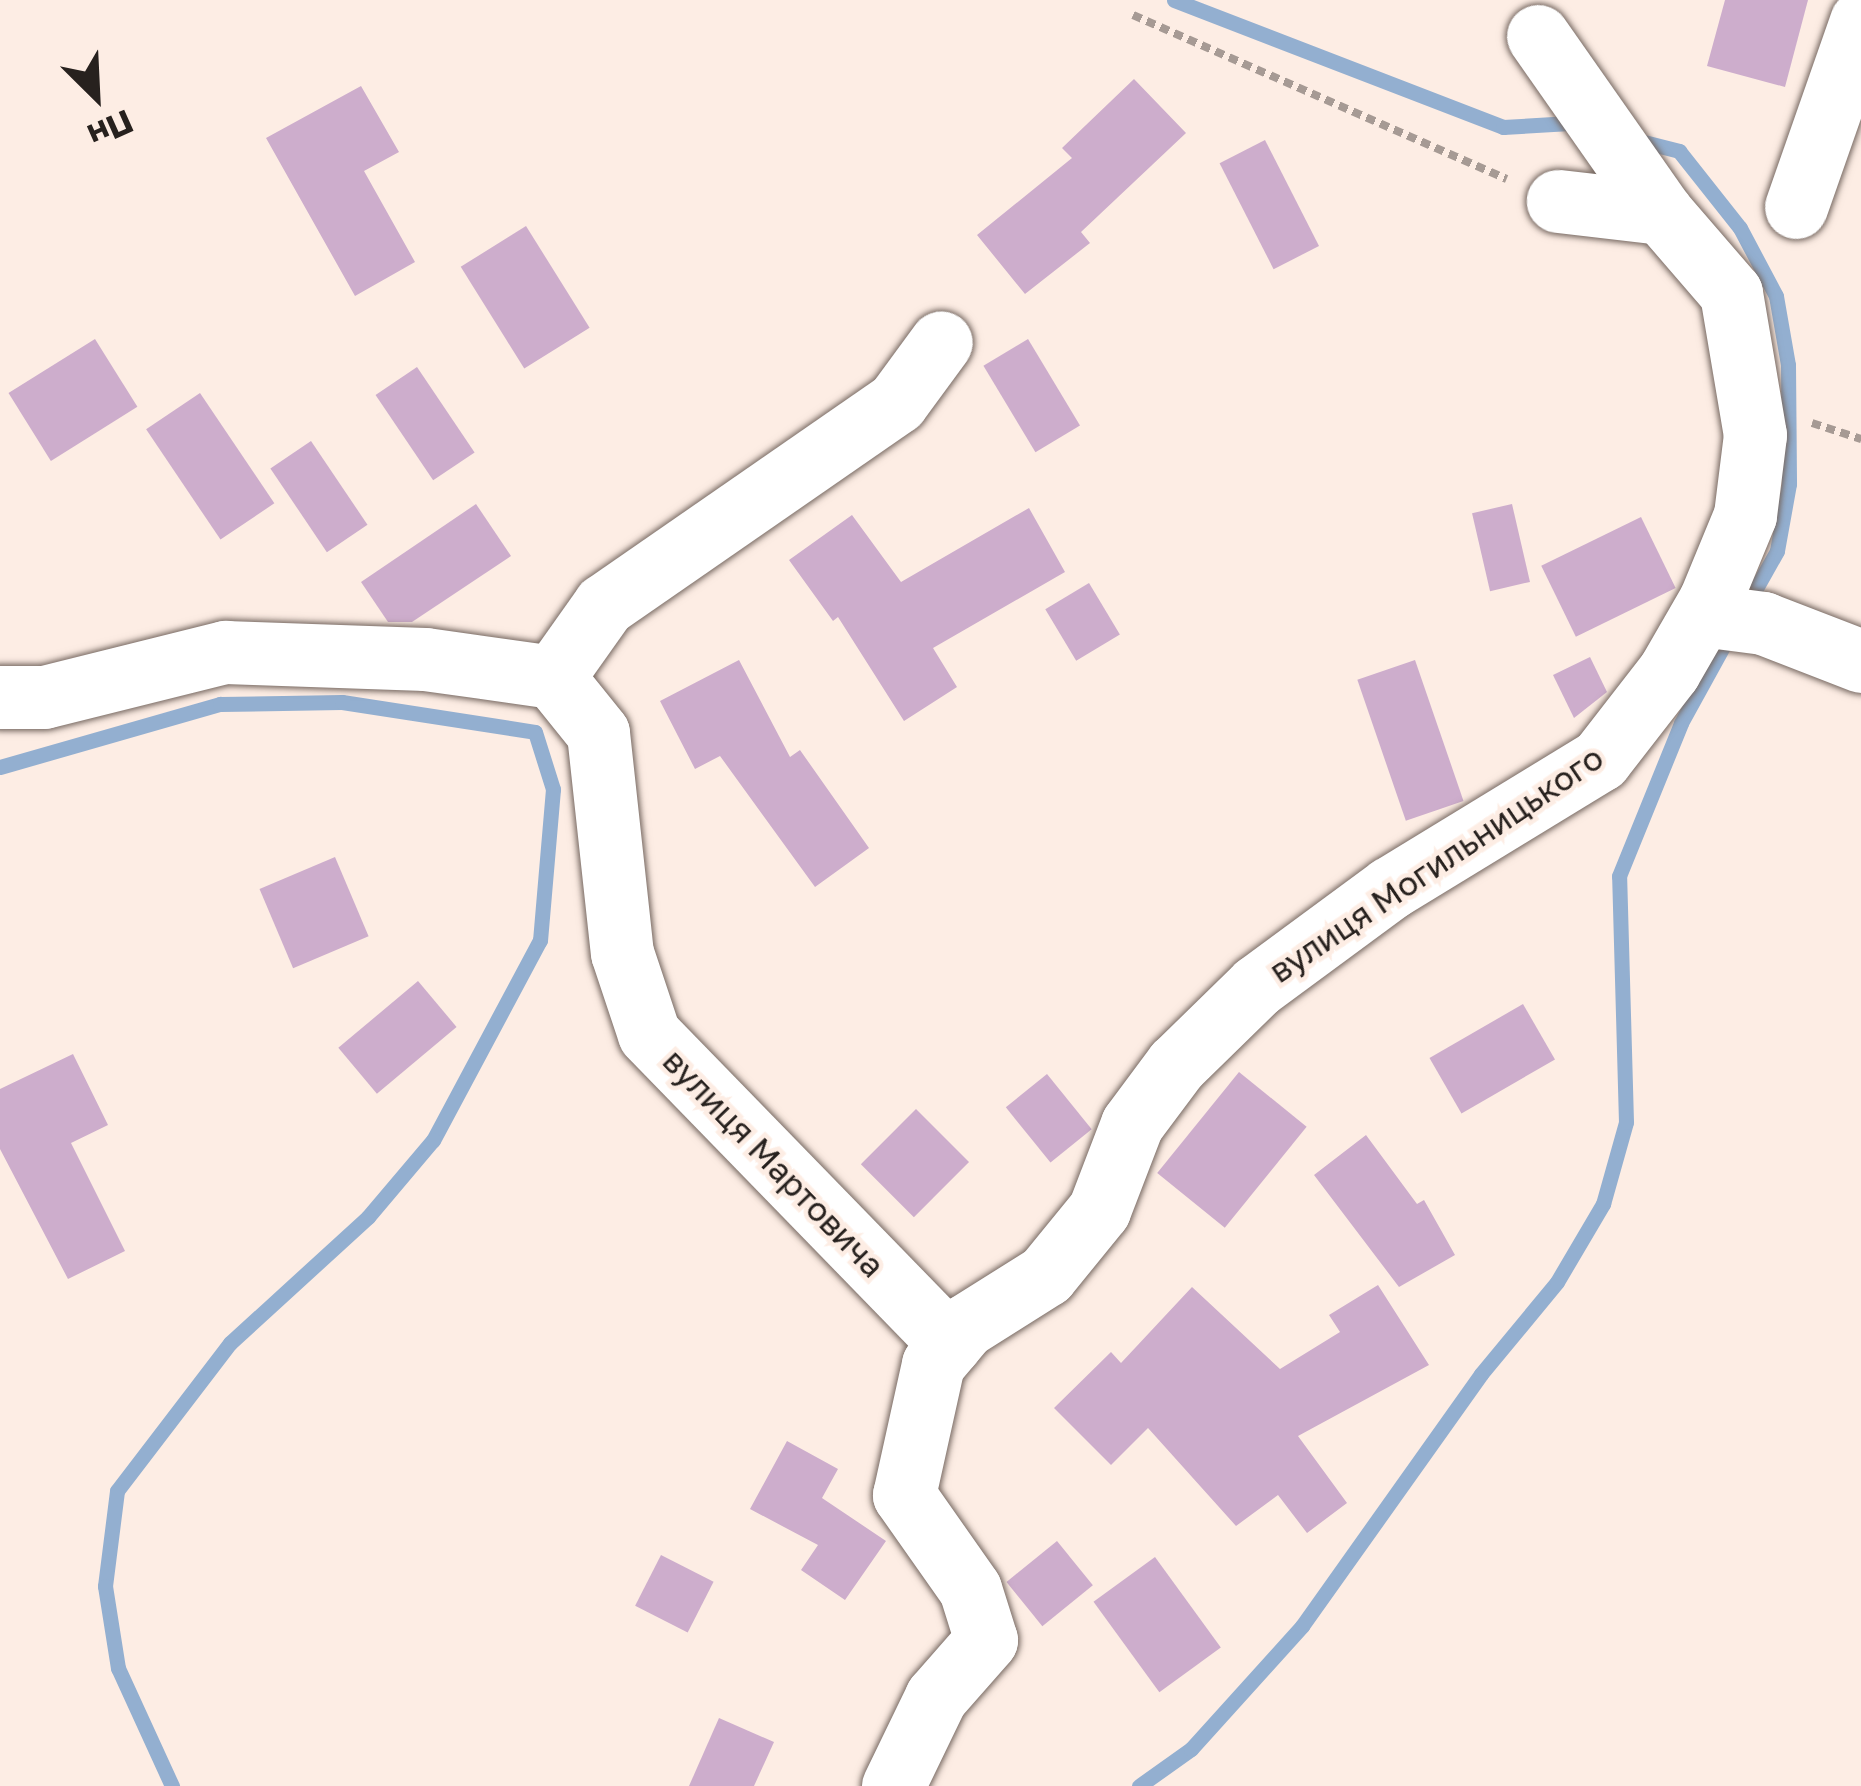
<!DOCTYPE html>
<meta charset="utf-8">
<style>
body{margin:0}
#map{position:relative;width:1861px;height:1786px;overflow:hidden;background:#fdede4;font-family:"Golos Text",sans-serif}
div>[style]{position:absolute}
[style*='--x']{left:calc(var(--x)*1px);top:calc(var(--y)*1px);width:calc(var(--w)*1px);rotate:calc(var(--a)*1deg)}
.stream>*{height:15px;margin:-7.5px;padding:0 7.5px;transform-origin:7.5px;border-radius:7.5px;background:#93afd0}
.building>*{inset:0;background:#cdadcc;transform-origin:0 0}
.path>*{height:8px;margin-top:-4px;transform-origin:0;background:repeating-linear-gradient(90deg,#a69a94 0 9px,transparent 0 15px)}
.roads{filter:drop-shadow(0 0 3px #776962) drop-shadow(0 0 3px #776962)}
.minor>*{height:63px;margin:-31.5px;padding:0 31.5px;transform-origin:31.5px;border-radius:31.5px;background:#fff}
span{translate:-50% -50%;white-space:nowrap;text-align:center;line-height:1.15;-webkit-text-stroke:9px #fdede4;paint-order:stroke}
.street-label{font-size:33px;color:#27211e}
.north{position:absolute;left:36px;top:36px;width:120px;height:120px;-webkit-text-stroke:9px #fdede4;paint-order:stroke;rotate:156deg;font-size:33px;font-weight:700;line-height:48px;text-align:center;color:#27211e}
.north::after{content:'';display:block;margin:auto;width:42px;height:54px;background:#27211e;clip-path:polygon(50% 0,100% 100%,50% 72%,0 100%)}
</style>
<div id="map">
<div class="stream">
<i style="--x:1174;--y:0;--w:353;--a:21.1"></i>
<i style="--x:1503;--y:127;--w:67;--a:-3.4"></i>
<i style="--x:1632;--y:139;--w:49;--a:14.3"></i>
<i style="--x:1679;--y:151;--w:98;--a:51.6"></i>
<i style="--x:1740;--y:228;--w:77;--a:62.1"></i>
<i style="--x:1776;--y:296;--w:70;--a:80.1"></i>
<i style="--x:1788;--y:365;--w:119;--a:89.5"></i>
<i style="--x:1789;--y:484;--w:68;--a:100.2"></i>
<i style="--x:1777;--y:551;--w:65;--a:119.3"></i>
<i style="--x:0;--y:767;--w:229;--a:-16"></i>
<i style="--x:220;--y:704;--w:122;--a:-0.9"></i>
<i style="--x:342;--y:702;--w:195;--a:8.8"></i>
<i style="--x:535;--y:732;--w:60;--a:72.5"></i>
<i style="--x:553;--y:789;--w:152;--a:94.9"></i>
<i style="--x:540;--y:940;--w:227;--a:118.1"></i>
<i style="--x:433;--y:1140;--w:101;--a:130.2"></i>
<i style="--x:368;--y:1217;--w:187;--a:137.6"></i>
<i style="--x:230;--y:1343;--w:186;--a:127.4"></i>
<i style="--x:117;--y:1491;--w:96;--a:97.2"></i>
<i style="--x:105;--y:1586;--w:83;--a:81"></i>
<i style="--x:118;--y:1668;--w:130;--a:65.4"></i>
<i style="--x:1139;--y:1786;--w:64;--a:-35.4"></i>
<i style="--x:1191;--y:1749;--w:166;--a:-47.9"></i>
<i style="--x:1302;--y:1626;--w:309;--a:-54.6"></i>
<i style="--x:1481;--y:1374;--w:119;--a:-50.4"></i>
<i style="--x:1557;--y:1282;--w:91;--a:-59.5"></i>
<i style="--x:1603;--y:1204;--w:85;--a:-74.3"></i>
<i style="--x:1626;--y:1122;--w:246;--a:-91.6"></i>
<i style="--x:1619;--y:876;--w:165;--a:-67.9"></i>
<i style="--x:1681;--y:723;--w:102;--a:-61.2"></i>
</div>
<div class="building">
<i style="clip-path:polygon(1725px 0,1808px 0,1785px 87px,1707px 66px)"></i>
<i style="clip-path:polygon(1134px 79px,1186px 133px,1081px 232px,1090px 243px,1025px 294px,977px 235px,1072px 158px,1062px 148px)"></i>
<i style="clip-path:polygon(361px 86px,399px 152px,364px 171px,415px 262px,355px 296px,266px 138px)"></i>
<i style="left:1265px;top:140px;width:119px;height:51px;rotate:63deg"></i>
<i style="left:526px;top:226px;width:120px;height:77px;rotate:58deg"></i>
<i style="left:95px;top:339px;width:80px;height:102px;rotate:58deg"></i>
<i style="left:1028px;top:339px;width:101px;height:52px;rotate:59deg"></i>
<i style="left:417px;top:367px;width:103px;height:50px;rotate:56deg"></i>
<i style="left:200px;top:393px;width:133px;height:65px;rotate:56deg"></i>
<i style="left:311px;top:441px;width:101px;height:49px;rotate:56deg"></i>
<i style="clip-path:polygon(476px 504px,511px 556px,412px 622px,388px 622px,361px 582px)"></i>
<i style="left:1512px;top:504px;width:80px;height:41px;rotate:77deg"></i>
<i style="clip-path:polygon(1029px 508px,1065px 572px,933px 648px,957px 687px,904px 721px,838px 617px,833px 621px,789px 560px,852px 515px,901px 582px)"></i>
<i style="left:1641px;top:517px;width:79px;height:111px;rotate:64deg"></i>
<i style="left:1089px;top:583px;width:60px;height:51px;rotate:59deg"></i>
<i style="clip-path:polygon(1590px 657px,1607px 692px,1574px 718px,1553px 675px)"></i>
<i style="clip-path:polygon(739px 660px,790px 757px,800px 750px,869px 848px,815px 887px,720px 756px,695px 769px,660px 701px)"></i>
<i style="left:1415px;top:660px;width:149px;height:61px;rotate:71deg"></i>
<i style="left:335px;top:857px;width:86px;height:82px;rotate:67deg"></i>
<i style="left:418px;top:981px;width:60px;height:104px;rotate:50deg"></i>
<i style="left:1523px;top:1004px;width:64px;height:108px;rotate:60deg"></i>
<i style="clip-path:polygon(73px 1054px,108px 1125px,71px 1143px,125px 1251px,68px 1279px,0 1149px,0 1089px)"></i>
<i style="left:1239px;top:1072px;width:87px;height:130px;rotate:39deg"></i>
<i style="left:1047px;top:1074px;width:71px;height:53px;rotate:51deg"></i>
<i style="left:916px;top:1109px;width:75px;height:78px;rotate:45deg"></i>
<i style="clip-path:polygon(1366px 1135px,1417px 1204px,1424px 1200px,1455px 1255px,1399px 1287px,1314px 1175px)"></i>
<i style="clip-path:polygon(1378px 1285px,1429px 1365px,1298px 1436px,1347px 1503px,1307px 1533px,1278px 1495px,1236px 1526px,1148px 1428px,1111px 1465px,1054px 1408px,1111px 1352px,1121px 1363px,1192px 1287px,1280px 1369px,1340px 1332px,1329px 1315px)"></i>
<i style="clip-path:polygon(787px 1441px,838px 1469px,822px 1498px,886px 1541px,845px 1600px,801px 1570px,818px 1545px,750px 1509px)"></i>
<i style="left:1057px;top:1541px;width:57px;height:65px;rotate:51deg"></i>
<i style="left:661px;top:1555px;width:59px;height:57px;rotate:27deg"></i>
<i style="left:1155px;top:1557px;width:112px;height:76px;rotate:54deg"></i>
<i style="clip-path:polygon(719px 1718px,774px 1742px,754px 1786px,689px 1786px)"></i>
</div>
<div class="path">
<i style="--x:1133;--y:15;--w:408;--a:23.7"></i>
<i style="--x:1812;--y:423;--w:52;--a:18.1"></i>
</div>
<div class="roads">
<div class="minor">
<i style="--x:1538;--y:36;--w:216;--a:55"></i>
<i style="--x:1796;--y:207;--w:197;--a:-70.7"></i>
<i style="--x:1702;--y:615;--w:62;--a:7.5"></i>
<i style="--x:1763;--y:623;--w:105;--a:21.2"></i>
<i style="--x:553;--y:677;--w:88;--a:-54.7"></i>
<i style="--x:604;--y:605;--w:356;--a:-34.7"></i>
<i style="--x:897;--y:402;--w:74;--a:-53.7"></i>
<i style="--x:0;--y:697;--w:44;--a:0"></i>
<i style="--x:44;--y:697;--w:187;--a:-14"></i>
<i style="--x:225;--y:652;--w:200;--a:2"></i>
<i style="--x:425;--y:659;--w:129;--a:8"></i>
<i style="--x:553;--y:677;--w:72;--a:51.2"></i>
<i style="--x:598;--y:733;--w:221;--a:83.8"></i>
<i style="--x:622;--y:953;--w:85;--a:71.6"></i>
<i style="--x:649;--y:1034;--w:432;--a:45.8"></i>
<i style="--x:893;--y:1786;--w:99;--a:-64.2"></i>
<i style="--x:936;--y:1697;--w:76;--a:-48.7"></i>
<i style="--x:986;--y:1640;--w:53;--a:-107.4"></i>
<i style="--x:970;--y:1589;--w:115;--a:-125.1"></i>
<i style="--x:904;--y:1495;--w:134;--a:-77.5"></i>
<i style="--x:933;--y:1364;--w:50;--a:-49.9"></i>
<i style="--x:965;--y:1326;--w:96;--a:-32.2"></i>
<i style="--x:1046;--y:1275;--w:84;--a:-50.8"></i>
<i style="--x:1099;--y:1210;--w:92;--a:-69"></i>
<i style="--x:1132;--y:1124;--w:74;--a:-53.3"></i>
<i style="--x:1176;--y:1065;--w:113;--a:-44.3"></i>
<i style="--x:1257;--y:986;--w:165;--a:-36.4"></i>
<i style="--x:1390;--y:888;--w:246;--a:-31.4"></i>
<i style="--x:1600;--y:760;--w:113;--a:-52.2"></i>
<i style="--x:1669;--y:671;--w:82;--a:-60"></i>
<i style="--x:1710;--y:600;--w:92;--a:-67.6"></i>
<i style="--x:1745;--y:515;--w:81;--a:-82.9"></i>
<i style="--x:1755;--y:435;--w:144;--a:-99.6"></i>
<i style="--x:1731;--y:293;--w:106;--a:-130.8"></i>
<i style="--x:1662;--y:213;--w:105;--a:-173.4"></i>
</div>
</div>
<div class="street-label">
<span style="left:1436px;top:864px;rotate:-34deg">вулиця Могильницького</span>
<span style="left:774px;top:1163px;rotate:46deg">вулиця Мартовича</span>
</div>
<div class="north">Пн</div>
</div>
